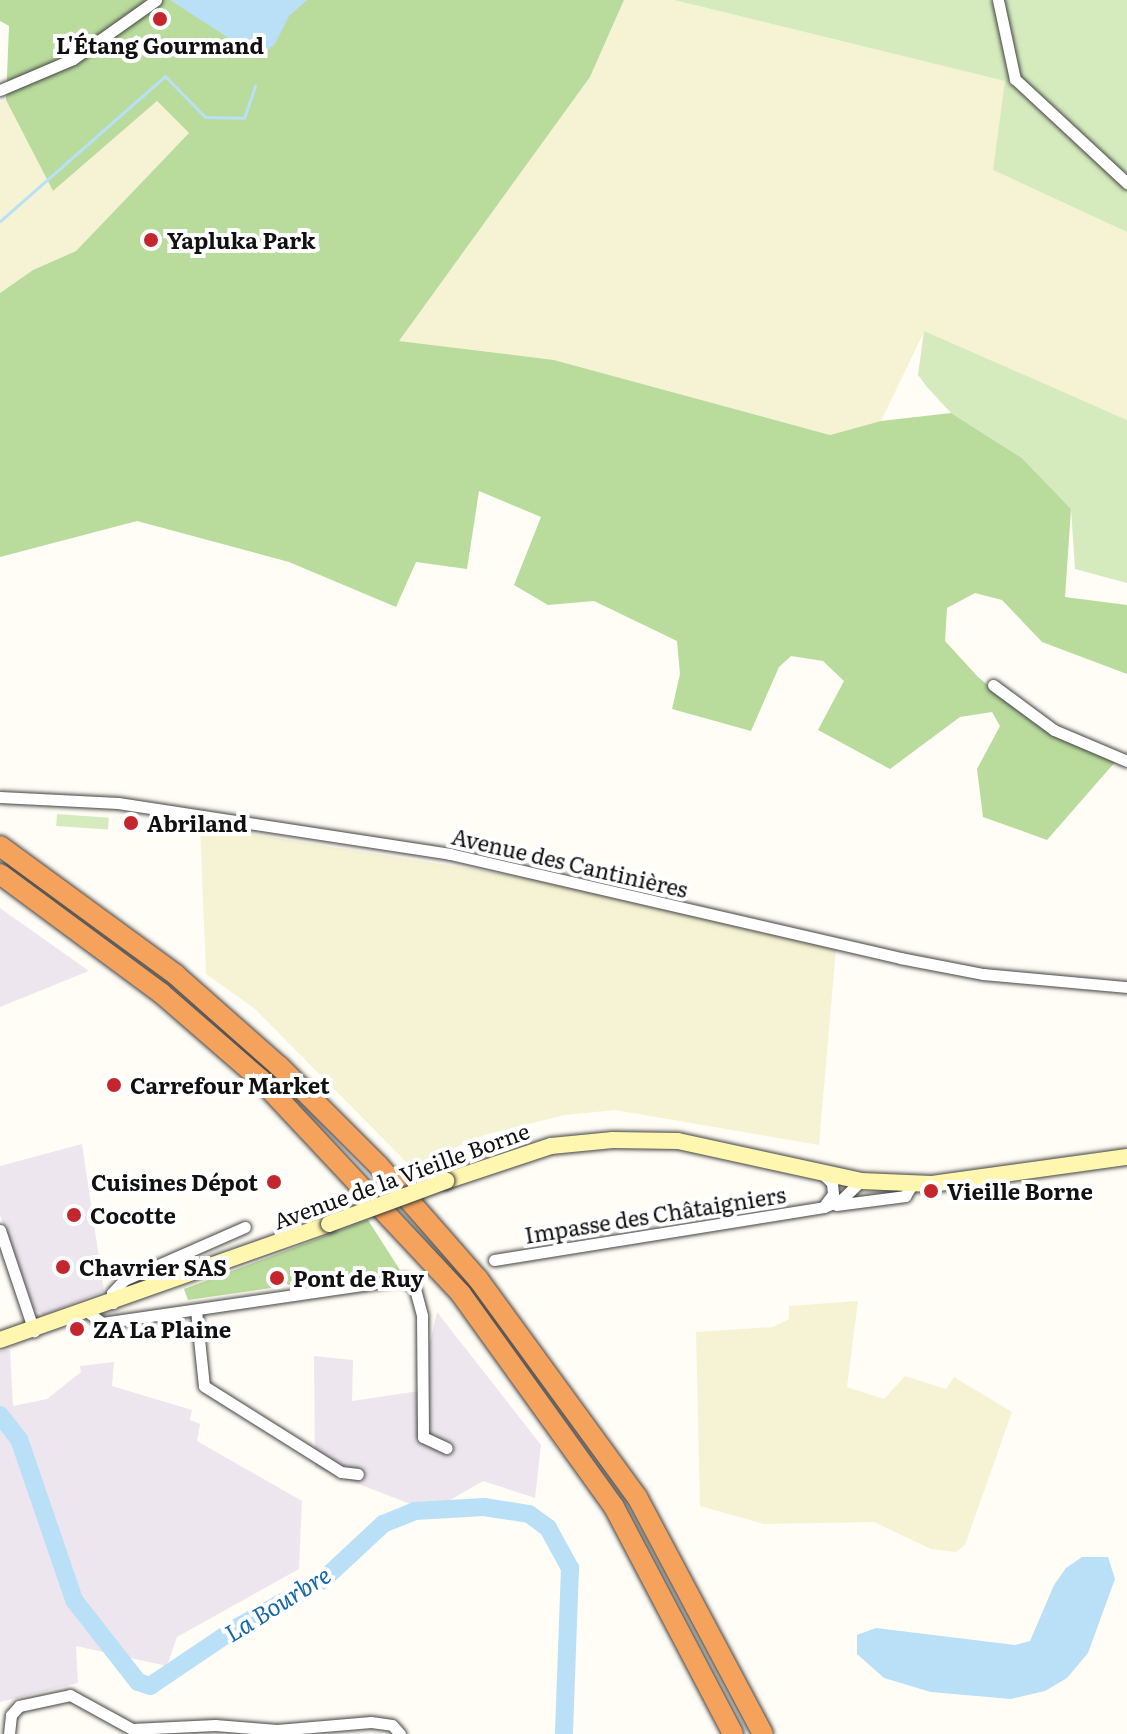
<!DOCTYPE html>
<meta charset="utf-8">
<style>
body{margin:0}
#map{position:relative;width:1127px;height:1734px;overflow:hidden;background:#fffdf5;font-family:Literata,serif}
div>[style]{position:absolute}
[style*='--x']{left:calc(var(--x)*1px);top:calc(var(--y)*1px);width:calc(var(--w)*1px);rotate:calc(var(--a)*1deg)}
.industrial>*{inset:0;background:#eee6ef}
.farmland>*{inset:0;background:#f6f3d4}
.green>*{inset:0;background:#d5ebbd;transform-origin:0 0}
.forest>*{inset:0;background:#b9dc9c}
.water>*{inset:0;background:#b9e0f7}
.stream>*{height:3px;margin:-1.5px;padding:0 1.5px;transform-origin:1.5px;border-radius:1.5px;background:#b9e0f7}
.river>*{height:18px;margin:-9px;padding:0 9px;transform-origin:9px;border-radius:9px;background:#b9e0f7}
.roads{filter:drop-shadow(0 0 2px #444) drop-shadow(0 0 2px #444)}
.minor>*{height:11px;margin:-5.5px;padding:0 5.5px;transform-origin:5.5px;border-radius:5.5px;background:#fff}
.secondary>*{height:16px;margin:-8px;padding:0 8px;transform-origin:8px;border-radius:8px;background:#fff6b0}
.motorway>*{height:20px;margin:-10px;padding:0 10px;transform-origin:10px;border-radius:10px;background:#f5a25d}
.bridges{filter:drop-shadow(0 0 2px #333) drop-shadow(0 0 2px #333)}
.secondary-bridge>*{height:16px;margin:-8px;padding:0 8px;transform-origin:8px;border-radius:8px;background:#fff6b0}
.dots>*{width:22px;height:22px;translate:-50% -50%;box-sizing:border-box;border:4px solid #fff;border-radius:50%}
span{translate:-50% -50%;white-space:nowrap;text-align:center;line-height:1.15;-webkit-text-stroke:8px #fff;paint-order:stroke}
.poi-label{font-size:22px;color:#111;font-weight:700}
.left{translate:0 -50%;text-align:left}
.right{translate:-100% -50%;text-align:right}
.street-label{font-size:22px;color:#111}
.water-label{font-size:24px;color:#1768a6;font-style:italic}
</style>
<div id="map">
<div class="industrial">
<i style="clip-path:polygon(0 908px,89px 971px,0 1007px)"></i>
<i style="clip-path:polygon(82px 1144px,104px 1291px,44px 1315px,34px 1309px,0 1215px,0 1166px)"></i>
<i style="clip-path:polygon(437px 1312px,541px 1445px,535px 1498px,483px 1481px,438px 1507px,418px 1507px,315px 1467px,314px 1356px,353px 1360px,352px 1401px,419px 1391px)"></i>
<i style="clip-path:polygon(10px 1350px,13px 1406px,47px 1399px,81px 1372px,80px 1366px,114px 1362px,112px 1386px,192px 1410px,190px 1420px,200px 1424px,197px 1441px,302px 1501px,299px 1569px,177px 1637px,167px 1666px,76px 1646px,78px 1683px,0 1702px,0 1351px)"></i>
</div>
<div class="farmland">
<i style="clip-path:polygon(624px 0,674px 0,1006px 81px,993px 170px,1127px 232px,1127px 420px,924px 332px,881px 421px,830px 435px,554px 360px,399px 341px,590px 77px)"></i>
<i style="clip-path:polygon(6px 100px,53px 191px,157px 101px,189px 133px,76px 251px,33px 270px,0 293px,0 102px)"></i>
<i style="clip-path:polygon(200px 826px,529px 878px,836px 949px,819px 1145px,615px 1110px,565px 1115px,484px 1135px,411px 1167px,255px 1009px,206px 974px)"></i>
<i style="clip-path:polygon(858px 1301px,847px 1387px,884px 1399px,905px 1376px,946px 1389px,954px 1377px,1012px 1412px,965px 1545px,956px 1552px,931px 1549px,874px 1522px,764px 1524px,700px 1506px,696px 1332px,773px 1327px,789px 1319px,789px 1306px)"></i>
</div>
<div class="green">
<i style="clip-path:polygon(674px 0,1127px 0,1127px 232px,993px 170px,1005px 81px)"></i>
<i style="clip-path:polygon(924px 331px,1127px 420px,1127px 583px,1075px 569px,1071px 509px,1022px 458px,951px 413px,927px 387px,918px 375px)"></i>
<i style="left:57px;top:814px;width:52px;height:12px;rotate:4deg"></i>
</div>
<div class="forest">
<i style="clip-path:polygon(0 0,624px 0,590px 77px,399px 341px,554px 360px,830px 435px,881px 421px,951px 413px,1022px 458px,1071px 509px,1065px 597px,1127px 605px,1127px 674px,1042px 642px,1002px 600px,975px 593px,947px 608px,945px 641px,978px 677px,1037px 725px,1116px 761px,1047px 840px,983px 817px,977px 769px,1000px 726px,992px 712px,960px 717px,890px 769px,818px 730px,844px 681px,823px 661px,791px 656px,779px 667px,751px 731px,672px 709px,680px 674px,677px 641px,594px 601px,548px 605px,514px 585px,541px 517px,479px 491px,467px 569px,416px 562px,396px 607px,289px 562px,137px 521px,0 557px,0 293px,33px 270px,76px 251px,189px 133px,157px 101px,53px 191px,6px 100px,9px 26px,0 21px)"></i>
<i style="clip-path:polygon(368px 1220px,400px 1270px,288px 1285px,279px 1273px,271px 1276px,271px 1288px,188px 1300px,184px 1289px)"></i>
</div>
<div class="water">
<i style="clip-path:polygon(170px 0,307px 0,289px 16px,275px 44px,258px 57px)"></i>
<i style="clip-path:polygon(1082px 1557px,1108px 1557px,1115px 1579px,1088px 1653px,1067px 1678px,1045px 1691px,1011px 1699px,931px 1692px,884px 1678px,857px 1654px,857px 1635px,876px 1628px,1015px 1645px,1030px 1641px,1054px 1585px,1066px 1568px)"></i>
</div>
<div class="stream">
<i style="--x:0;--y:221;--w:220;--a:-41.3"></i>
<i style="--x:165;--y:76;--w:57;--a:45.7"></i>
<i style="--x:205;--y:117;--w:39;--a:1"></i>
<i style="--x:244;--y:118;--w:34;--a:-71"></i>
</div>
<div class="river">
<i style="--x:0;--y:1415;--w:31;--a:52"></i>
<i style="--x:19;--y:1439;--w:170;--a:71.1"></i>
<i style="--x:74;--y:1600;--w:104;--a:52"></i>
<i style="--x:138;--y:1682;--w:13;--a:18"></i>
<i style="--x:150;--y:1686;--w:104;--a:-34"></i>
<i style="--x:236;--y:1628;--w:99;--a:-28.9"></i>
<i style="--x:323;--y:1580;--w:82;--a:-43"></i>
<i style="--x:383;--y:1524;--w:35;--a:-22"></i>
<i style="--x:415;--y:1511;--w:69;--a:-3.3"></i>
<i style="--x:484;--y:1507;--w:46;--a:8.8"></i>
<i style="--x:529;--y:1514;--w:24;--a:36"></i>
<i style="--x:548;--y:1528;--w:46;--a:61.2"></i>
<i style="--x:570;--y:1568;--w:166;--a:92.1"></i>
</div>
<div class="roads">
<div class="minor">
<i style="--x:998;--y:0;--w:81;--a:77.9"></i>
<i style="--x:1015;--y:79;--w:153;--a:42.9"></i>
<i style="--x:0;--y:90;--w:79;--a:-23"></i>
<i style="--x:73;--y:59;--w:102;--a:-35.4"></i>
<i style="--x:993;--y:685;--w:76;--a:36.4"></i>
<i style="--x:1054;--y:730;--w:79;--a:23"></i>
<i style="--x:0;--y:797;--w:118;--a:2.9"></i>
<i style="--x:118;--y:803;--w:336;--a:8.7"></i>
<i style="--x:450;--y:854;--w:462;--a:13"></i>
<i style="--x:900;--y:958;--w:85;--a:10.9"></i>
<i style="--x:983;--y:974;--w:145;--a:5.2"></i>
<i style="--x:823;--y:1174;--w:13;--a:45"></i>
<i style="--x:832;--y:1183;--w:11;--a:85"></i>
<i style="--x:833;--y:1194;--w:15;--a:127"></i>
<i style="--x:836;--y:1205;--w:70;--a:-7.4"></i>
<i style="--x:905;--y:1196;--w:15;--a:-58"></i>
<i style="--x:0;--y:1230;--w:107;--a:71.4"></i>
<i style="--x:494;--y:1260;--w:334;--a:-9.1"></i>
<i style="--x:824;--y:1207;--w:18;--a:-22"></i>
<i style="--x:841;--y:1200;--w:28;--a:-44"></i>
<i style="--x:113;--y:1303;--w:10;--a:-96"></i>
<i style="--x:112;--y:1293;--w:18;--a:-47"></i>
<i style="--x:124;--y:1280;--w:132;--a:-23.7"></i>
<i style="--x:196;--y:1310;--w:76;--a:84"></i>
<i style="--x:204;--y:1386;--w:162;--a:32.1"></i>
<i style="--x:341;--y:1472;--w:17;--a:7"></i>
<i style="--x:88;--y:1312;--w:18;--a:38"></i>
<i style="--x:102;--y:1323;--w:306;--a:-8.3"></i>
<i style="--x:405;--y:1279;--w:14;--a:45"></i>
<i style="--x:415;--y:1289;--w:28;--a:75"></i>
<i style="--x:422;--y:1316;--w:121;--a:89.5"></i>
<i style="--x:423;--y:1437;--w:26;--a:25"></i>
<i style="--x:9;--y:1734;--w:19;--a:-84"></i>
<i style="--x:11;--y:1715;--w:12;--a:-48"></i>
<i style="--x:19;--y:1706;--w:52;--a:-12.2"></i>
<i style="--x:70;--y:1695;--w:71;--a:28.7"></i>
<i style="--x:132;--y:1729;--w:83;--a:-2.8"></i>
<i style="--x:215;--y:1725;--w:62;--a:4.6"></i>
<i style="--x:277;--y:1730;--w:94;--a:-4.9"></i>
<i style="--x:371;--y:1722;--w:21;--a:8"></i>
<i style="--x:392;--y:1725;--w:12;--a:48"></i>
</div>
<div class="secondary">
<i style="--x:446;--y:1181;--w:111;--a:-18.4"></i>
<i style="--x:551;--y:1146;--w:62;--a:-5.5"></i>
<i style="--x:613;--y:1140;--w:65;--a:0.9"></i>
<i style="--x:678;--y:1141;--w:187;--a:12.3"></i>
<i style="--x:861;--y:1181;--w:71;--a:2.4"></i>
<i style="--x:932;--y:1184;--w:197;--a:-7.9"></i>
<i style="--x:0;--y:1340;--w:349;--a:-19.4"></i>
</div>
<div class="motorway">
<i style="--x:0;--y:846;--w:218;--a:36.2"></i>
<i style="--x:176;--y:975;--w:137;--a:41.5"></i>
<i style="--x:279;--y:1066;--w:141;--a:45"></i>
<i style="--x:379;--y:1166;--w:150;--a:48.8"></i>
<i style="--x:478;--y:1279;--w:270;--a:53.9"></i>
<i style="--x:637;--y:1497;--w:268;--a:62"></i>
<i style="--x:0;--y:874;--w:200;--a:36.5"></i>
<i style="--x:161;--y:993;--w:131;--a:41"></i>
<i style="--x:260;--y:1079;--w:294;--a:46.9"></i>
<i style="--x:461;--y:1294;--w:262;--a:54.3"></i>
<i style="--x:614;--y:1507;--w:256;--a:62.3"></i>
</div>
</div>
<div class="bridges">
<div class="secondary-bridge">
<i style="--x:329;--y:1224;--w:125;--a:-20.2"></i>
</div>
</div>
<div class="dots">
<i style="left:160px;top:19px;background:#c4262e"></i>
<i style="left:151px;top:240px;background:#c4262e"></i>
<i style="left:131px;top:823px;background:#c4262e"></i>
<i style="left:114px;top:1085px;background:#c4262e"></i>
<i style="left:274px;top:1182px;background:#c4262e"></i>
<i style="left:931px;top:1191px;background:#c4262e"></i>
<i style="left:74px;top:1215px;background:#c4262e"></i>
<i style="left:63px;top:1267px;background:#c4262e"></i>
<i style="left:277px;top:1278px;background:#c4262e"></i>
<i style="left:77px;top:1329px;background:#c4262e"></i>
</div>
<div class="poi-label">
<span style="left:160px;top:45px">L'Étang Gourmand</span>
<span class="left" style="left:167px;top:240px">Yapluka Park</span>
<span class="left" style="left:147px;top:823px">Abriland</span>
<span class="left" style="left:130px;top:1085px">Carrefour Market</span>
<span class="right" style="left:258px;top:1182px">Cuisines Dépot</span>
<span class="left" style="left:947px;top:1191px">Vieille Borne</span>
<span class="left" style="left:90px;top:1215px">Cocotte</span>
<span class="left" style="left:79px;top:1267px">Chavrier SAS</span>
<span class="left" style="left:293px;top:1278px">Pont de Ruy</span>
<span class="left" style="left:93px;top:1329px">ZA La Plaine</span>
</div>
<div class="street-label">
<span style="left:570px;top:862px;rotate:13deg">Avenue des Cantinières</span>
<span style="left:401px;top:1175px;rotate:-20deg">Avenue de la Vieille Borne</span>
<span style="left:655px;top:1214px;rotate:-9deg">Impasse des Châtaigniers</span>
</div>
<div class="water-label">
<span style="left:277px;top:1603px;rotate:-32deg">La Bourbre</span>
</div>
</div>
